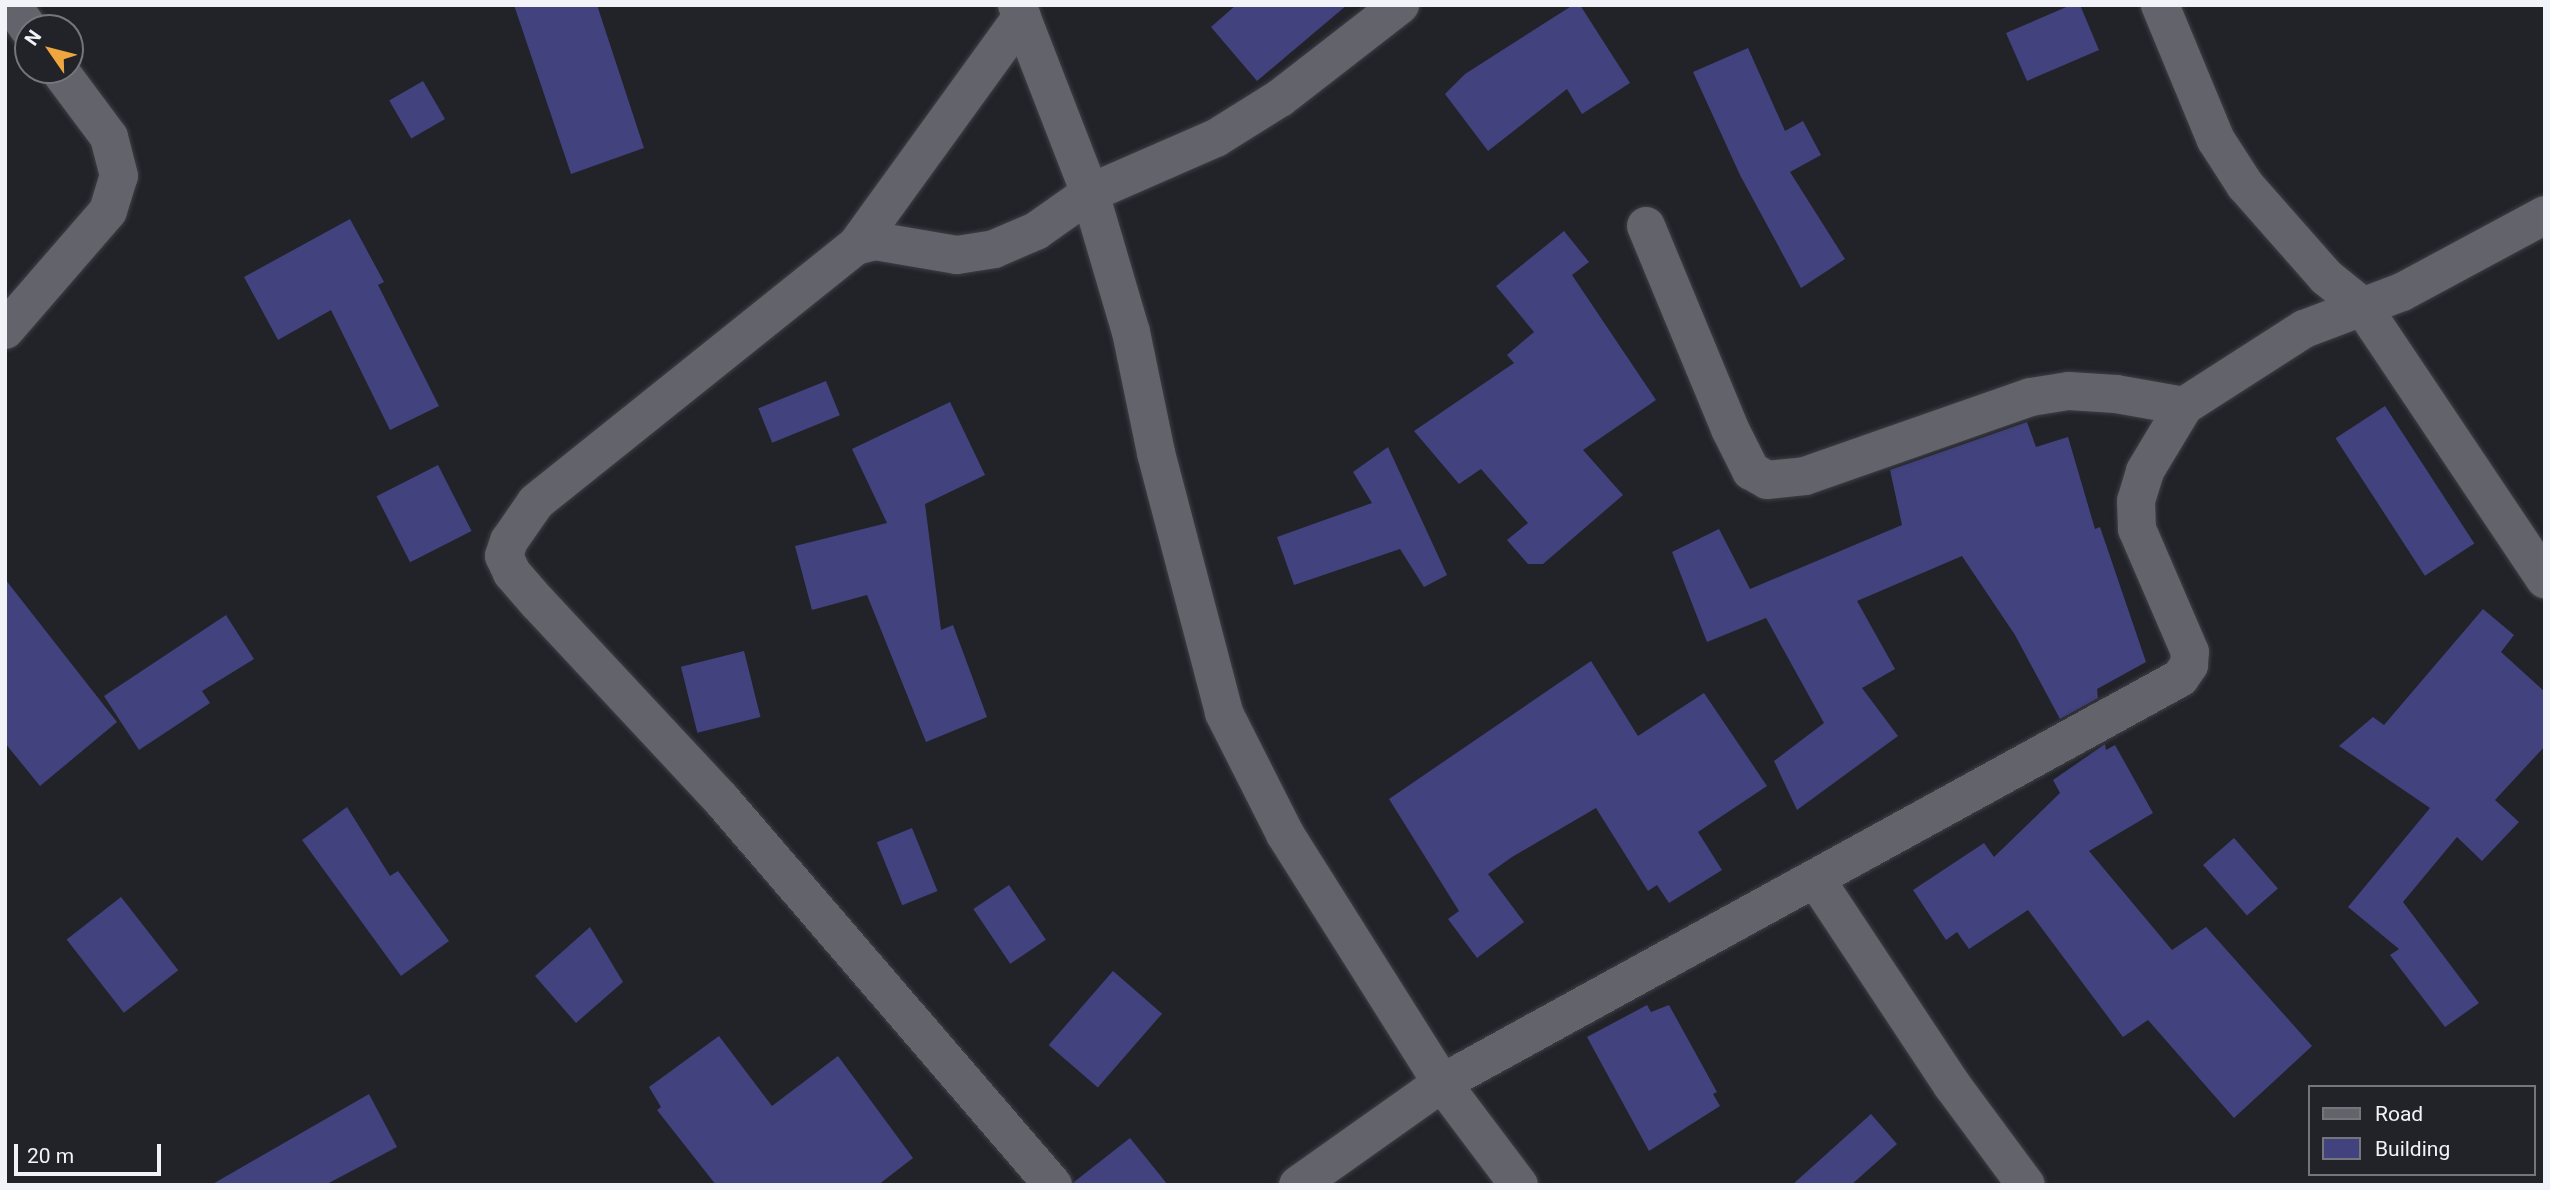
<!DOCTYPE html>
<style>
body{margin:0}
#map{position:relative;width:2550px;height:1190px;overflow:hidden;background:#222229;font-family:Roboto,sans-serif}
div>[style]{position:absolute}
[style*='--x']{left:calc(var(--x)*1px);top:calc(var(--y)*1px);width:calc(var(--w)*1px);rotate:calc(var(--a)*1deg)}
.building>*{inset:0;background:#42427f;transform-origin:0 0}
.roads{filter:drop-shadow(0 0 2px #3e3f45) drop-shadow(0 0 2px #3e3f45)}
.street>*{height:38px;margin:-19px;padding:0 19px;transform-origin:19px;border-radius:19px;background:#63636c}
span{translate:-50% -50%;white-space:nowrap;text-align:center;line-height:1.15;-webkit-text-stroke:5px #222229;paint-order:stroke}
.frame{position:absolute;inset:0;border:7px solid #f2f3f8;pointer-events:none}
.legend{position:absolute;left:2308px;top:1085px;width:228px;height:91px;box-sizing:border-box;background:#222229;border:2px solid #75767c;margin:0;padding:9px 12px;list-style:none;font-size:21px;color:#f2f3f8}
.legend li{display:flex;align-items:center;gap:14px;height:35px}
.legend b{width:35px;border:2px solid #75767c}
.north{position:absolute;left:14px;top:14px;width:70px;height:70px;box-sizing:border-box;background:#222229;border:2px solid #75767c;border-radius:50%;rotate:305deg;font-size:19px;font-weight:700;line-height:28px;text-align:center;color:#f2f3f8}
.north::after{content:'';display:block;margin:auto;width:24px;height:32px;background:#f0a63f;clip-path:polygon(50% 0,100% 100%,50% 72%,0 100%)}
.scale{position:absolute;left:14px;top:1144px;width:147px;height:32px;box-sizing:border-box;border:4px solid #f2f3f8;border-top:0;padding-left:9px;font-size:21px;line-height:24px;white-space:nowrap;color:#f2f3f8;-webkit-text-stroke:5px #222229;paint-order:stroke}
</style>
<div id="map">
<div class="building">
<i style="clip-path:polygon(514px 5px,597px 5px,644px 148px,571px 174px)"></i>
<i style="clip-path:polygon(1236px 5px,1347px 5px,1257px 81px,1211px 27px)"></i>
<i style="clip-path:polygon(1573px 5px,1580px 5px,1630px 83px,1582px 114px,1567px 89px,1488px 151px,1445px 94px,1465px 74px)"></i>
<i style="clip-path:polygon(2071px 5px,2080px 5px,2099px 50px,2027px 81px,2006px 33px)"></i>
<i style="clip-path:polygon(1748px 48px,1785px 131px,1803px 121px,1821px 155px,1790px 172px,1845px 259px,1801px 288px,1740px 175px,1693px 72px)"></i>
<i style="left:423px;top:81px;width:44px;height:39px;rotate:60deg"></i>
<i style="clip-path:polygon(350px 219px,384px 282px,378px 285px,439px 406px,390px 430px,331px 310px,278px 340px,244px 277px)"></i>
<i style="clip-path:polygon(1564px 231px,1589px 262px,1572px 275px,1656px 400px,1583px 450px,1623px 495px,1543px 564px,1528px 564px,1507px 540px,1528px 523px,1481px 469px,1459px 484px,1414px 431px,1514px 363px,1507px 355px,1534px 332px,1496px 286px)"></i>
<i style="left:826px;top:381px;width:37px;height:73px;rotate:68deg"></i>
<i style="clip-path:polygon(950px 402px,985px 475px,925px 504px,941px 630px,953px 625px,987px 717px,926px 742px,867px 595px,812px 610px,795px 546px,887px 523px,852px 449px)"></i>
<i style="left:2385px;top:406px;width:164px;height:59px;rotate:57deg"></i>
<i style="clip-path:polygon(2027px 422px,2036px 447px,2068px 437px,2095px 529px,2100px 527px,2146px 662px,2097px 689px,2098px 698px,2060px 719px,2015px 635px,1962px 556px,1857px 601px,1895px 669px,1862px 688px,1898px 736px,1797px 810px,1774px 761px,1824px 723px,1760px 607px,1766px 618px,1707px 642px,1672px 552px,1719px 529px,1750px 589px,1902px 525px,1890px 470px)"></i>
<i style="clip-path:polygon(1388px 447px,1447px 575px,1424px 587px,1400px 549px,1294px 585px,1277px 537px,1372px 503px,1353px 472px)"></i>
<i style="left:438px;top:465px;width:74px;height:69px;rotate:63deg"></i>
<i style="clip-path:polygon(5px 579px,117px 722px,40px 786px,5px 743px)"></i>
<i style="clip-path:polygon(2483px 609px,2514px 635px,2501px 652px,2545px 692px,2545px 746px,2495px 800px,2519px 822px,2482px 861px,2457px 837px,2403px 902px,2479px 1003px,2445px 1027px,2390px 955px,2399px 949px,2348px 907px,2430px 808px,2339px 746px,2373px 717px,2384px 725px)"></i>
<i style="clip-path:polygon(226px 615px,254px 659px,202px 691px,210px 703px,139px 750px,104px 696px)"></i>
<i style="left:744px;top:651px;width:68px;height:65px;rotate:76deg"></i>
<i style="clip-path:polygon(1591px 661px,1638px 736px,1704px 693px,1767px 786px,1698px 832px,1722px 870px,1669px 903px,1657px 885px,1648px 891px,1596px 808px,1512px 857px,1488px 874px,1524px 922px,1477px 958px,1448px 919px,1459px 911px,1389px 799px)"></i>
<i style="clip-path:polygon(2105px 744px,2106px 750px,2115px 745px,2153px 813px,2089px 851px,2172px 950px,2206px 927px,2312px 1046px,2234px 1118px,2148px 1020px,2123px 1037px,2028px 910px,1969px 949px,1957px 932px,1946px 940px,1913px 890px,1984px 843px,1994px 857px,2060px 793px,2053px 780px)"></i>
<i style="clip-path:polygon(347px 807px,390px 876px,398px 871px,449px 941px,401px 976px,302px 840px)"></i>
<i style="left:912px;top:828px;width:68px;height:38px;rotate:68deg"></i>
<i style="left:2234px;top:838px;width:67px;height:41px;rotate:49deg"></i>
<i style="left:1009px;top:885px;width:66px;height:43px;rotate:56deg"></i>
<i style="left:121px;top:897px;width:93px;height:69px;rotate:52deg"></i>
<i style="clip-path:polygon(590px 927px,623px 982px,576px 1023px,535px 976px)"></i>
<i style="left:1113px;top:971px;width:65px;height:98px;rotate:41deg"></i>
<i style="clip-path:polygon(1647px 1005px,1651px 1012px,1669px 1005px,1717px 1092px,1713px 1094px,1720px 1106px,1649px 1151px,1587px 1037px)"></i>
<i style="clip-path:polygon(719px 1036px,772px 1106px,838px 1056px,913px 1158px,878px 1185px,716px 1185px,657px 1110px,661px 1107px,649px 1087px)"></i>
<i style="clip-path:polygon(369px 1094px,397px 1147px,325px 1185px,211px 1185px)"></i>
<i style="clip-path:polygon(1871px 1114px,1897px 1144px,1851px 1185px,1792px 1185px)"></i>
<i style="clip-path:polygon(1130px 1138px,1168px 1185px,1074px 1185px,1074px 1182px)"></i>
</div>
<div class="roads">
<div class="street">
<i style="--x:12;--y:5;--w:28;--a:55"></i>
<i style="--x:1017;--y:5;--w:202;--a:68.8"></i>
<i style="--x:1090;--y:193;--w:145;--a:73.6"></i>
<i style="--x:1131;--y:332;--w:124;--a:78.3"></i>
<i style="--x:1156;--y:453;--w:269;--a:75.3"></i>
<i style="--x:1224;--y:713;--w:136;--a:63.2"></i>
<i style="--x:1285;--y:834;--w:294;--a:57.8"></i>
<i style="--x:1442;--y:1083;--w:128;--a:53"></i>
<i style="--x:2160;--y:5;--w:146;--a:67.5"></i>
<i style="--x:2216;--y:140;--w:54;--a:57.2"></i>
<i style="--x:2245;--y:185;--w:123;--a:48.6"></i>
<i style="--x:2326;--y:277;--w:46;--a:38.9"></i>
<i style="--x:2362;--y:306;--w:329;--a:56.2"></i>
<i style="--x:1646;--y:226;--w:220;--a:67.5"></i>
<i style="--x:1730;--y:429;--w:47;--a:63.4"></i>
<i style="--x:1751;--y:471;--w:18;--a:29"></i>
<i style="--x:1767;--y:480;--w:38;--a:-6"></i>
<i style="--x:1805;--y:476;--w:239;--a:-19.3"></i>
<i style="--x:2031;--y:397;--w:38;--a:-9"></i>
<i style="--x:2069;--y:391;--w:47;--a:3.7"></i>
<i style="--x:2116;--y:394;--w:69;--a:10"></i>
<i style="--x:856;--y:246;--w:283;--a:-54.1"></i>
<i style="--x:5;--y:330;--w:157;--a:-49.1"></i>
<i style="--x:108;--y:211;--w:37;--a:-73"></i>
<i style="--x:119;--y:176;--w:40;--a:-104.4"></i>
<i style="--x:109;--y:137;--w:84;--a:-126.7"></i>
<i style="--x:1817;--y:881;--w:245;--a:56.5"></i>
<i style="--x:1952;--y:1085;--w:124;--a:53.5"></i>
<i style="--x:1053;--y:1185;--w:509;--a:-130.7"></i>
<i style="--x:721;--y:799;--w:268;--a:-133"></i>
<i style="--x:538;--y:603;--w:40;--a:-131"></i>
<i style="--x:512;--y:573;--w:19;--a:-115"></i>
<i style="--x:504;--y:556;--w:16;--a:-72"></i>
<i style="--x:509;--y:541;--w:47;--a:-55.3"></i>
<i style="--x:536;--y:502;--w:410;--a:-38.7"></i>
<i style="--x:856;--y:246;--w:20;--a:-15"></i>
<i style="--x:875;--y:241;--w:83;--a:9.7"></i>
<i style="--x:957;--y:255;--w:37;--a:-9"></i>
<i style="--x:994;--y:249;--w:46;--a:-23.2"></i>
<i style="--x:1036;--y:231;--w:66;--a:-35.1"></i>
<i style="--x:1090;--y:193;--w:137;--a:-23.6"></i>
<i style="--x:1216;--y:138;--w:75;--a:-32"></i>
<i style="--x:1280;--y:98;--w:152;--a:-37.8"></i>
<i style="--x:1298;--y:1185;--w:176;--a:-35.3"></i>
<i style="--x:1442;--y:1083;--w:842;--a:-28.76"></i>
<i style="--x:2180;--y:678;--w:16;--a:-55"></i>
<i style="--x:2189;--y:665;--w:13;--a:-86"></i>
<i style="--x:2190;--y:652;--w:134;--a:-113.3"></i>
<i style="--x:2137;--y:529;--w:28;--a:-92"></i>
<i style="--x:2136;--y:501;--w:31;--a:-73"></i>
<i style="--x:2145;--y:471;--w:76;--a:-59"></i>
<i style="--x:2184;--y:406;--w:143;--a:-32.7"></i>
<i style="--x:2304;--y:329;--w:105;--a:-20.7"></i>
<i style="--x:2402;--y:292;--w:162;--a:-28.3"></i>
</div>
</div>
<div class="frame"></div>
<ul class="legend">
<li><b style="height:9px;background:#63636c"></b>Road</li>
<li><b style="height:19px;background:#42427f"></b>Building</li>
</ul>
<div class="north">N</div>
<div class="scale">20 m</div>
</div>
